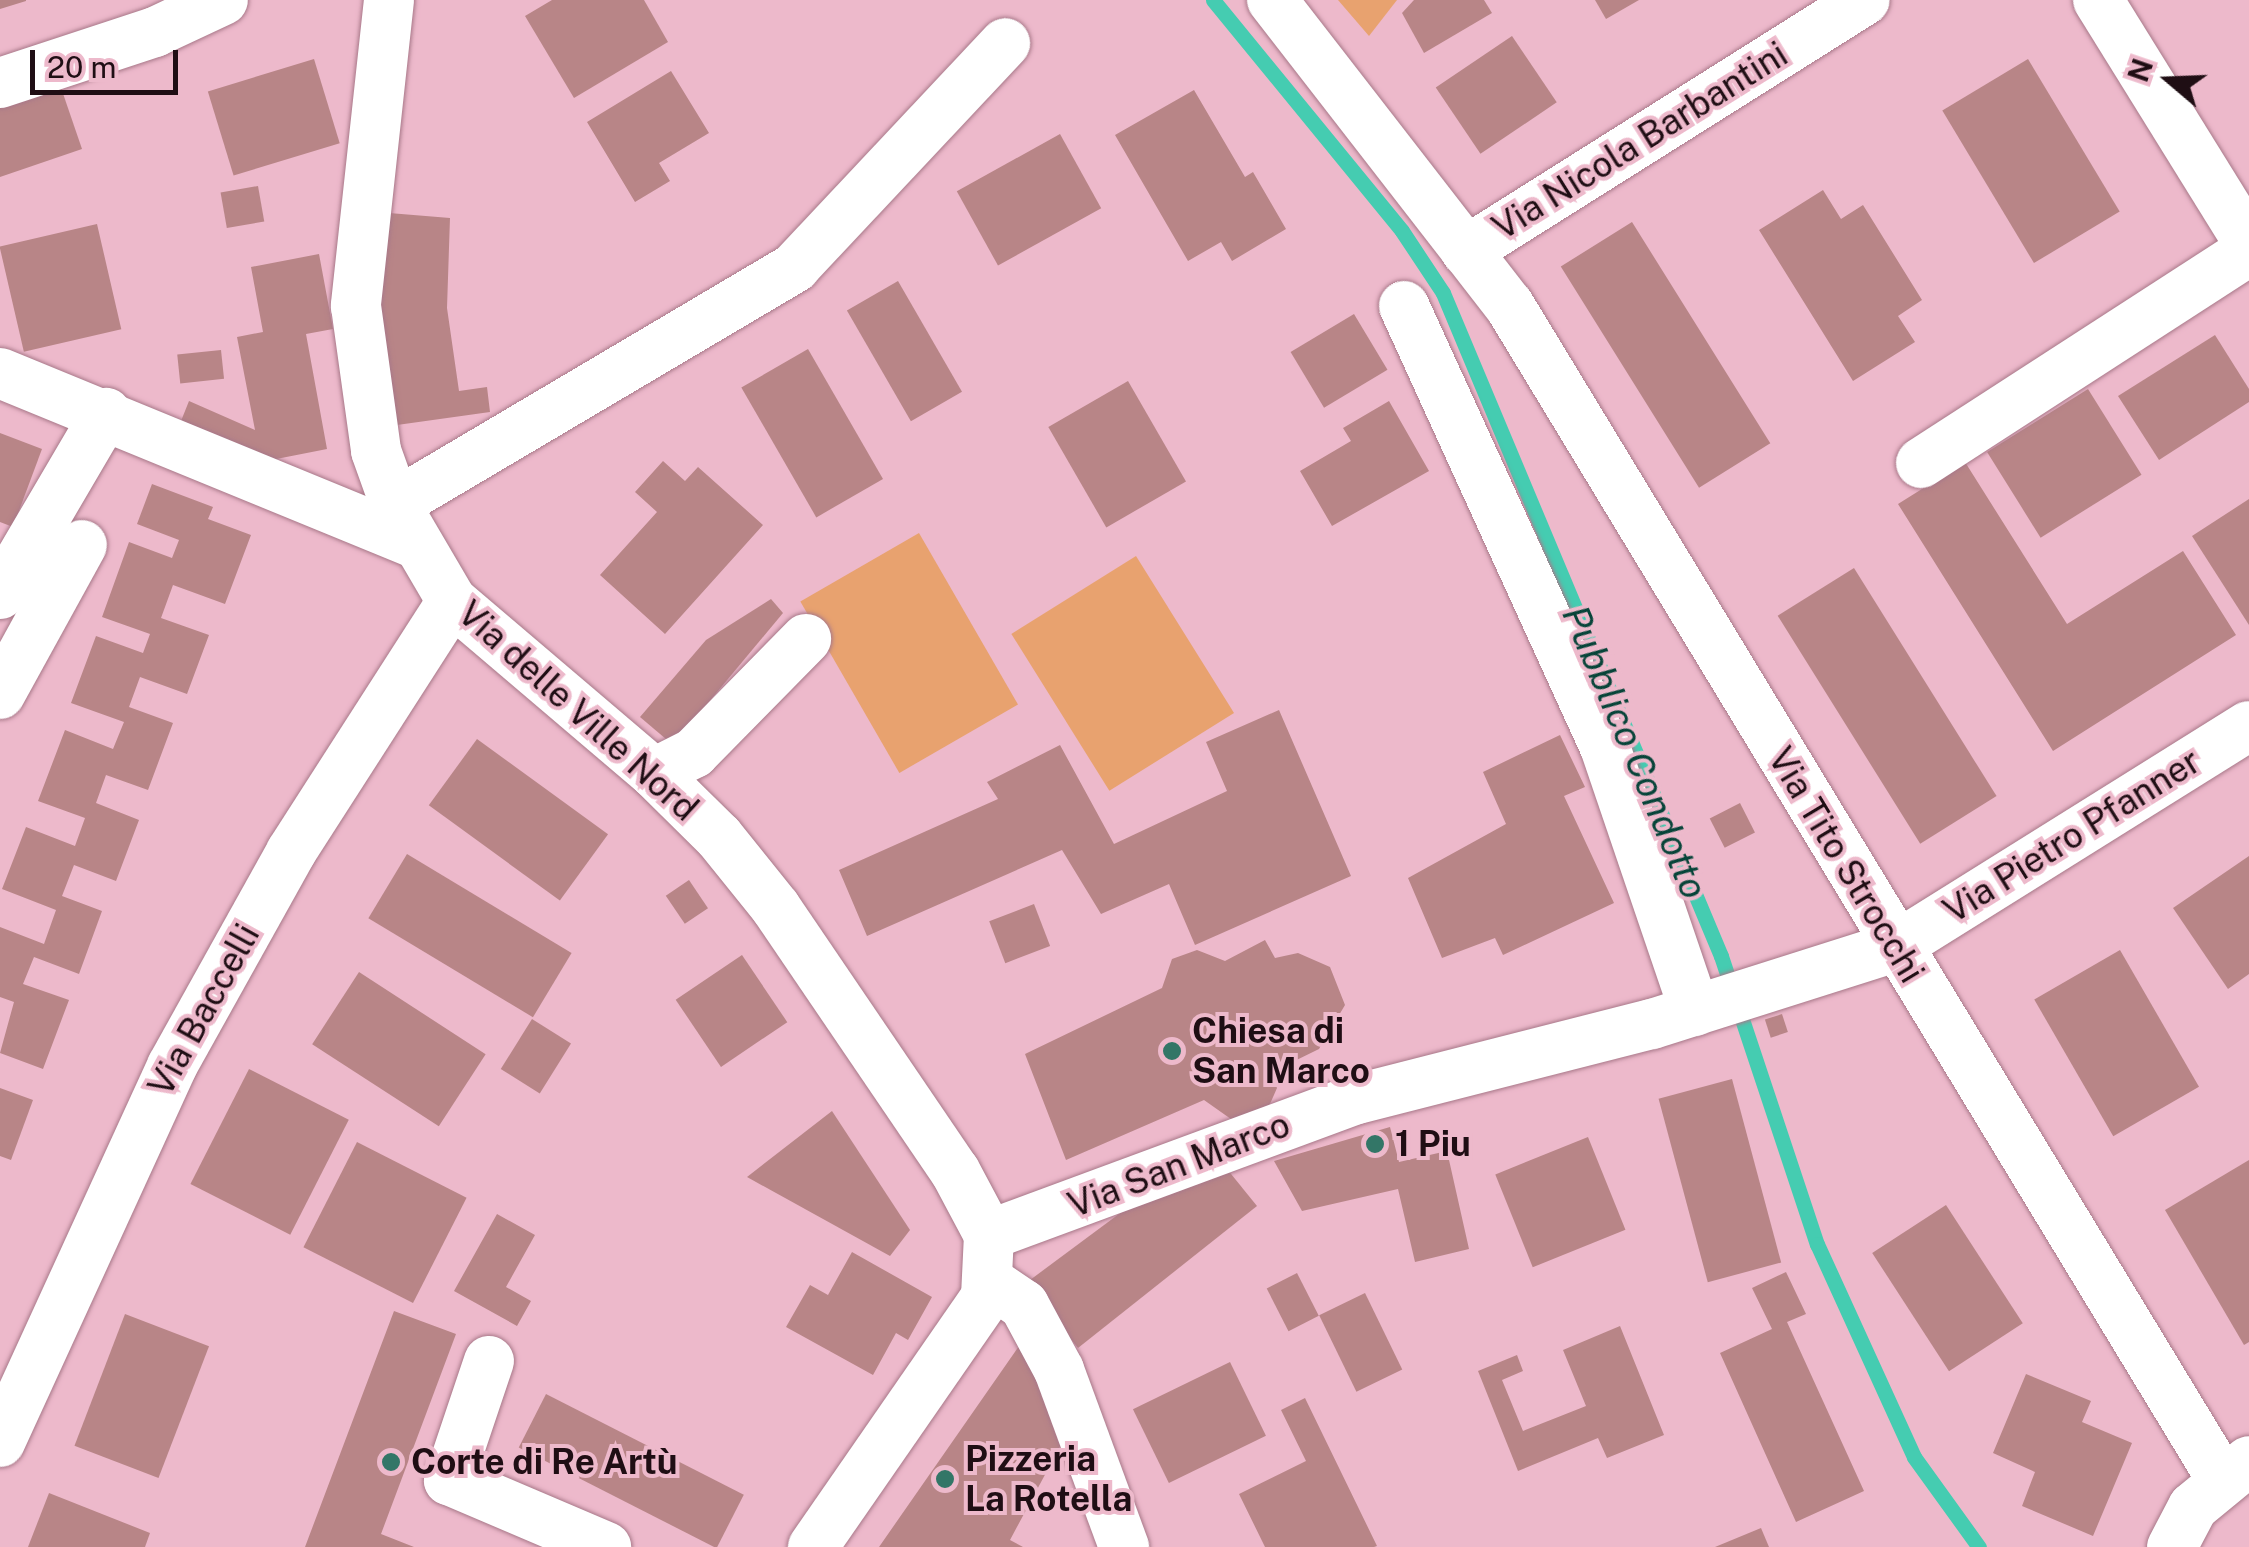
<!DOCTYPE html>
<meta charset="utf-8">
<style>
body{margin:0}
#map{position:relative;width:2249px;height:1547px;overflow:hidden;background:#edb9cb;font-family:"Public Sans",sans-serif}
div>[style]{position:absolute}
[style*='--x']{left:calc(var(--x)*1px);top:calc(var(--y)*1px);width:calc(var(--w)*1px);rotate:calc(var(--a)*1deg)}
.green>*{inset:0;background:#e8a26f;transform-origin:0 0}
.stream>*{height:15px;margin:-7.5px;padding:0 7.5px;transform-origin:7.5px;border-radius:7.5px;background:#45ccb1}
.building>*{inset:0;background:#b88587;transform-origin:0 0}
.roads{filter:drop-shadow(0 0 2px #a87889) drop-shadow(0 0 2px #a87889)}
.minor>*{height:50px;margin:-25px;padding:0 25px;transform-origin:25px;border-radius:25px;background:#fff}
.dots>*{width:28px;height:28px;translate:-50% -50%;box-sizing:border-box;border:5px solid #edb9cb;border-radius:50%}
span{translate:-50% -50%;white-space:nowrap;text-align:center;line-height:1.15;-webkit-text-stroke:8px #edb9cb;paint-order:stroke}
.street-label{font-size:35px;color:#1f0e14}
.poi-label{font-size:35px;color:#1f0e14;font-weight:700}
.left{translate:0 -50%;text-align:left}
.water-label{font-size:38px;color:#074439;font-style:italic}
.north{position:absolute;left:2119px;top:30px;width:100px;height:100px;-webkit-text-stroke:8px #edb9cb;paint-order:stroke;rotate:289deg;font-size:28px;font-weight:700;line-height:40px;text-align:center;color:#1f0e14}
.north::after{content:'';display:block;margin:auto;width:35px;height:45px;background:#1f0e14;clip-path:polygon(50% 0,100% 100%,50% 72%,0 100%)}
.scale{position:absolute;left:30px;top:50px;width:148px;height:45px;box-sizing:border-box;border:5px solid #1f0e14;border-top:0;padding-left:12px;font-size:30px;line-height:35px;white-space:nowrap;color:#1f0e14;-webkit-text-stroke:8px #edb9cb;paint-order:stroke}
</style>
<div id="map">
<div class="green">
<i style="clip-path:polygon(1338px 0,1397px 0,1369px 36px)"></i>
<i style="left:919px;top:533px;width:198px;height:137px;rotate:60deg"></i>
<i style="left:1136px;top:556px;width:185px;height:147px;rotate:58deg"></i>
</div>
<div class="stream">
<i style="--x:1213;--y:0;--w:298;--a:50.7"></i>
<i style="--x:1402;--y:231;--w:74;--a:56.5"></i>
<i style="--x:1443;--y:293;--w:719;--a:67.25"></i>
<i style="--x:1721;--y:956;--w:304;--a:71.6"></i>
<i style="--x:1817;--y:1244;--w:234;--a:65.5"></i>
<i style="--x:1914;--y:1457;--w:111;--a:54.2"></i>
</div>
<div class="building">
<i style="clip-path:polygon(0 0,26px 0,26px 1px,0 9px)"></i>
<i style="clip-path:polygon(552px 0,644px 0,668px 42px,574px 98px,525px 16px)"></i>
<i style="clip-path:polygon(1414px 0,1484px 0,1492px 13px,1424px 53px,1402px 13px)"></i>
<i style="clip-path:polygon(1595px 0,1639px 0,1606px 19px)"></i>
<i style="left:1512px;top:36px;width:80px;height:92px;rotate:56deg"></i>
<i style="left:314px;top:59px;width:88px;height:111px;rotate:73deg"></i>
<i style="left:2028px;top:59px;width:178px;height:100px;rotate:59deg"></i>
<i style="clip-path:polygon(671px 71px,709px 133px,659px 163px,670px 181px,635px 202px,587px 122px)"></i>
<i style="clip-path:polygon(57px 76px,82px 149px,0 177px,0 95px)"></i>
<i style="clip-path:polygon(1194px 90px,1245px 177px,1253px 172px,1286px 229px,1232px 261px,1221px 242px,1188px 261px,1115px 135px)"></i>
<i style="left:1060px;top:134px;width:85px;height:118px;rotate:61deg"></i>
<i style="left:258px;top:186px;width:36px;height:38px;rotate:80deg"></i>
<i style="clip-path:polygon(1823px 190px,1841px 219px,1863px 205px,1922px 300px,1898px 316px,1915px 342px,1853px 381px,1759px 230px)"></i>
<i style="clip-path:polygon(389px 213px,450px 218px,447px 308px,459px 391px,487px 387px,490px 412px,397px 425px,379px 308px)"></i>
<i style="left:1632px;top:222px;width:261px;height:84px;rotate:58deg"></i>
<i style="left:97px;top:224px;width:108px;height:100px;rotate:77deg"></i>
<i style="clip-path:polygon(319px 254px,333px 329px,306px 334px,327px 449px,261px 462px,179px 426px,189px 401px,255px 430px,237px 337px,263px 332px,251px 267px)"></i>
<i style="left:898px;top:281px;width:128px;height:59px;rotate:60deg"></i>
<i style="left:1354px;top:314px;width:65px;height:74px;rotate:59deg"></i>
<i style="clip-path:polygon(2215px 335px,2249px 389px,2249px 402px,2159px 460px,2118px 396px)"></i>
<i style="left:808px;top:349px;width:150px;height:77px;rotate:60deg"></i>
<i style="left:221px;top:350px;width:29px;height:44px;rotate:84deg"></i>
<i style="left:1128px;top:381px;width:116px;height:92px;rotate:60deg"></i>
<i style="left:2088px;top:389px;width:101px;height:119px;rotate:58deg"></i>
<i style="clip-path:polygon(1389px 401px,1429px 471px,1332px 526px,1300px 471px,1351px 441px,1343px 428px)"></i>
<i style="clip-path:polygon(0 433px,42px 449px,13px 527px,0 522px)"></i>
<i style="clip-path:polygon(663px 461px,685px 481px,698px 467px,763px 525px,665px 634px,600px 575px,657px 512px,635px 492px)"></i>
<i style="clip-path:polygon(1965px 462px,2067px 624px,2183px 551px,2236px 635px,2053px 751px,1898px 504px)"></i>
<i style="clip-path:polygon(152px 484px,213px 507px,208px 519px,251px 535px,225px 604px,173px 585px,161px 618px,209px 635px,187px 694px,140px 677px,129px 707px,173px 723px,148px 790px,106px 775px,96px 803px,139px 820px,116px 881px,74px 865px,62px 896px,102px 911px,79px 974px,34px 957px,23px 984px,69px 1000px,43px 1069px,0 1053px,14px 1002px,0 997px,0 927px,44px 944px,56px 910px,2px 889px,26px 827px,75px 846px,85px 818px,38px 801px,65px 730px,113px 749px,124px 722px,71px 703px,96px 636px,143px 653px,150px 634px,102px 617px,129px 542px,172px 558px,179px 540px,137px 524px)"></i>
<i style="clip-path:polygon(2249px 499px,2249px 625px,2192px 536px)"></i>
<i style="left:1854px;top:568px;width:269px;height:90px;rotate:58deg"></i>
<i style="clip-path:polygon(771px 599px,783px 613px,673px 745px,640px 717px,706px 640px)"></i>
<i style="clip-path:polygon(1279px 710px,1351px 876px,1195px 945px,1169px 884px,1101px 914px,1062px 850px,867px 936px,839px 870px,998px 799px,987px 782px,1060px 745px,1114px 844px,1227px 791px,1206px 742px)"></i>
<i style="clip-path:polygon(1560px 735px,1585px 787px,1564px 796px,1614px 903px,1503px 955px,1495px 938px,1442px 958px,1408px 878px,1506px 824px,1483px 772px)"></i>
<i style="left:477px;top:739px;width:162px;height:82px;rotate:36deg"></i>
<i style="left:1740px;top:803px;width:33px;height:34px;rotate:63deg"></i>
<i style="left:407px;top:854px;width:192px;height:75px;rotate:31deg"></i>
<i style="clip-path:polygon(2249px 856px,2249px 974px,2228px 989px,2173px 908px)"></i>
<i style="left:689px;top:880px;width:34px;height:28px;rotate:56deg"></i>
<i style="left:1034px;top:904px;width:45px;height:48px;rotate:69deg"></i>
<i style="clip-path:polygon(1265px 940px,1275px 958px,1298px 953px,1330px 967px,1345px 1005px,1319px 1049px,1270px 1073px,1277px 1088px,1266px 1113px,1238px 1124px,1204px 1100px,1066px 1160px,1025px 1054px,1162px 988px,1172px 959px,1197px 950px,1225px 961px)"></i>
<i style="left:2120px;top:950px;width:158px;height:99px;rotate:60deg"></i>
<i style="left:742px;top:955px;width:81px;height:80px;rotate:56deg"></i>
<i style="left:359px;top:972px;width:151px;height:86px;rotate:33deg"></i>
<i style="left:1782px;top:1014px;width:19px;height:18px;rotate:72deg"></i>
<i style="left:532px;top:1019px;width:46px;height:59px;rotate:32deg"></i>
<i style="left:249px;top:1069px;width:112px;height:129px;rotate:27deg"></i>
<i style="left:1732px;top:1079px;width:190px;height:76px;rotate:75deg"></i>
<i style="clip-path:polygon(0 1088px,33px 1100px,11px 1160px,0 1156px)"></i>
<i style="clip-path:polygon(832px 1111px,910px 1230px,890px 1256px,747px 1177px)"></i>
<i style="clip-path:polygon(1390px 1127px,1399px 1162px,1447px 1151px,1469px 1249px,1415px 1262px,1398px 1189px,1302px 1211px,1274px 1161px)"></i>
<i style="left:1588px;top:1137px;width:100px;height:100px;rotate:68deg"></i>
<i style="left:357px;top:1142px;width:123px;height:118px;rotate:27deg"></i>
<i style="clip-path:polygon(2249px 1160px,2249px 1342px,2244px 1345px,2165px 1210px)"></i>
<i style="clip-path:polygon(1227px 1169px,1257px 1206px,1078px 1348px,1026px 1283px,1162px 1182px)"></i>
<i style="left:1946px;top:1205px;width:141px;height:88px;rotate:57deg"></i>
<i style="clip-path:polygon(497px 1214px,535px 1235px,506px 1287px,531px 1301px,517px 1326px,454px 1291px)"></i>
<i style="clip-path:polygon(852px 1252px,932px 1297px,908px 1340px,896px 1333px,873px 1375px,786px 1327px,810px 1285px,828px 1295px)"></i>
<i style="clip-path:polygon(1786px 1272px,1806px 1314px,1787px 1322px,1864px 1491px,1796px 1522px,1720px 1353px,1772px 1329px,1752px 1288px)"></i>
<i style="left:1297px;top:1273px;width:48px;height:34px;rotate:63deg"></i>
<i style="left:1365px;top:1293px;width:85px;height:51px;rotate:64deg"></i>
<i style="clip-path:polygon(394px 1311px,456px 1334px,381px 1534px,414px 1547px,305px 1547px)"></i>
<i style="left:125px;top:1314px;width:90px;height:141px;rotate:21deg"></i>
<i style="clip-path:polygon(1620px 1326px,1664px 1435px,1607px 1458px,1598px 1438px,1518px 1471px,1478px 1371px,1517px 1355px,1523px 1371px,1502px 1380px,1523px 1431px,1586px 1406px,1563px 1350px)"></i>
<i style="clip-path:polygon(1024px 1339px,1070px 1428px,1010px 1540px,1023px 1547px,879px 1547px)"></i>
<i style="left:1230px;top:1362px;width:82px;height:108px;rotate:64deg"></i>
<i style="clip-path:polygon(2026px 1374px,2091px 1401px,2082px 1422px,2132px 1443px,2093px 1536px,2022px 1506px,2035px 1472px,1993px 1453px)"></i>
<i style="left:546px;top:1394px;width:222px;height:60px;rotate:27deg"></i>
<i style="clip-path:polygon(1305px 1398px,1377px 1546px,1374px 1547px,1265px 1547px,1239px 1494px,1306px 1461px,1281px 1410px)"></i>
<i style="clip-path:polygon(49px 1493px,150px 1533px,145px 1547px,28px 1547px)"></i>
<i style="clip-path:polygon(1761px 1528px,1769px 1547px,1715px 1547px)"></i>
</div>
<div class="roads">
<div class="minor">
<i style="--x:389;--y:0;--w:308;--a:96.2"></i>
<i style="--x:356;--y:306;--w:146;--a:82.1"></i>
<i style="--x:376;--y:451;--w:56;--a:70.3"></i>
<i style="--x:395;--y:504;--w:113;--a:59.6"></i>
<i style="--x:452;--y:601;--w:265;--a:40.4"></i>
<i style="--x:654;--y:773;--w:91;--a:44.6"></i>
<i style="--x:719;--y:837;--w:91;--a:51.2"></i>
<i style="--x:776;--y:908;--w:318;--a:55.8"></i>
<i style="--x:955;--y:1171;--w:72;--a:62"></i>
<i style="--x:989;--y:1235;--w:62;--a:92.8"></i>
<i style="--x:986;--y:1297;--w:304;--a:124.7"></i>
<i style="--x:1272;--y:0;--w:386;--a:52.2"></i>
<i style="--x:1509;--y:305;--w:1376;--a:58.74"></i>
<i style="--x:2098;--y:0;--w:287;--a:58.2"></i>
<i style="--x:0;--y:83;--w:163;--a:-18.2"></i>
<i style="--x:155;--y:32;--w:75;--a:-25.2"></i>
<i style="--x:1466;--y:251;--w:471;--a:-32.2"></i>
<i style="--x:1404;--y:306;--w:482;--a:65.5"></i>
<i style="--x:1604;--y:744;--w:282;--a:71.2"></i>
<i style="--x:0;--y:373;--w:451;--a:22.3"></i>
<i style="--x:1921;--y:463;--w:391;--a:-32.9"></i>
<i style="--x:395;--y:504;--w:465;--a:-30.6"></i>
<i style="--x:795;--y:267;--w:307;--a:-46.8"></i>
<i style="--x:0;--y:594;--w:210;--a:-59.6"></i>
<i style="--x:0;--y:694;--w:170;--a:-61.2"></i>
<i style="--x:654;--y:773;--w:45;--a:-26.6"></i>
<i style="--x:694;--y:753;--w:160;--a:-45.5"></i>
<i style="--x:989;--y:1235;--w:392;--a:-20.3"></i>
<i style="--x:1357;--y:1099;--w:304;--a:-14.3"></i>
<i style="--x:1652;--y:1024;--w:255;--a:-17.6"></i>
<i style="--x:1895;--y:947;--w:417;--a:-32"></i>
<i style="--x:990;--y:1282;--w:41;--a:34.1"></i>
<i style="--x:1024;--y:1305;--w:74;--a:61.7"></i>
<i style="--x:1059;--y:1370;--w:189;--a:69.8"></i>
<i style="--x:489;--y:1361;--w:126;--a:108.6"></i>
<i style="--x:449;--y:1480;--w:171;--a:23.1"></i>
<i style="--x:0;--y:1442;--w:413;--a:-65.4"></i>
<i style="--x:172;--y:1066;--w:245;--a:-60.9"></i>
<i style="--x:291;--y:852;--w:298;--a:-57.3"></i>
<i style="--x:2172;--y:1547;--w:45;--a:-62.3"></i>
<i style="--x:2193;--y:1507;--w:72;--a:-39.4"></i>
</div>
</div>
<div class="dots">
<i style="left:1172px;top:1051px;background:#337667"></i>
<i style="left:1375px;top:1144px;background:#337667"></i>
<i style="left:391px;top:1462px;background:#337667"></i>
<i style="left:945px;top:1479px;background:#337667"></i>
</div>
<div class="street-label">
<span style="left:1640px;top:141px;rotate:-32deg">Via Nicola Barbantini</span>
<span style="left:578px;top:711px;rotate:42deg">Via delle Ville Nord</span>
<span style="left:2072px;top:836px;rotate:-32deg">Via Pietro Pfanner</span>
<span style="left:1846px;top:865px;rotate:59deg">Via Tito Strocchi</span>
<span style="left:204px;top:1010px;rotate:-61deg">Via Baccelli</span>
<span style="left:1179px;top:1165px;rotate:-21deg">Via San Marco</span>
</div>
<div class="poi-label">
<span class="left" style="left:1192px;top:1051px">Chiesa di<br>San Marco</span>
<span class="left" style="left:1395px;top:1144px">1 Piu</span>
<span class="left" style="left:965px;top:1479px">Pizzeria<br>La Rotella</span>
<span class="left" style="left:411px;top:1462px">Corte di Re Artù</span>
</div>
<div class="water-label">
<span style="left:1635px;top:752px;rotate:67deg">Pubblico Condotto</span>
</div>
<div class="north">N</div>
<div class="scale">20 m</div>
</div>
